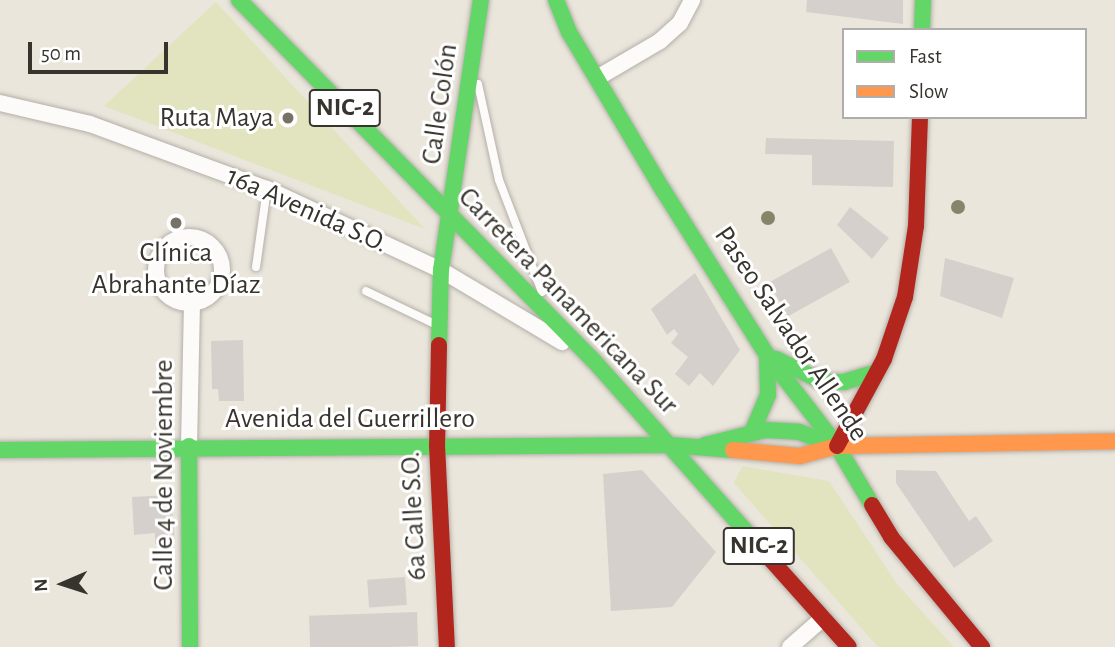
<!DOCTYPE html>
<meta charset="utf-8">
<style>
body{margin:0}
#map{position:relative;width:1115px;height:647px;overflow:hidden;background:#ebe6dc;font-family:"Alegreya Sans",sans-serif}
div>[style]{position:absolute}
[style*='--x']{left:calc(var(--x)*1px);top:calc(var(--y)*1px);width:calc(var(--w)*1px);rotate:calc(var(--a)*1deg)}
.green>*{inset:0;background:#e1e4bf}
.building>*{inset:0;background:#d5d0cb;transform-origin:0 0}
.roads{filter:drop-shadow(0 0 2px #b3b0a8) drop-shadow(0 0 2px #b3b0a8)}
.lane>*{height:8px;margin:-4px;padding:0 4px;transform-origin:4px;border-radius:4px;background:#fcfbfa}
.street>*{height:16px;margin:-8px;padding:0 8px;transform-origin:8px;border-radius:8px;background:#fcfbfa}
.street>.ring{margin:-8px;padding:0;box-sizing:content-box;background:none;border:16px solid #fcfbfa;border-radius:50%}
.fast>*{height:16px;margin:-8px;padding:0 8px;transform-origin:8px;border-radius:8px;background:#63d668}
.slow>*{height:16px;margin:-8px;padding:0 8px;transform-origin:8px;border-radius:8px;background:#ff974d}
.jam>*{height:16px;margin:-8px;padding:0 8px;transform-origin:8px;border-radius:8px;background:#b3261e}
.trees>*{width:14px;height:14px;margin:-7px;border-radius:50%;background:#84856b}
.dots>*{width:19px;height:19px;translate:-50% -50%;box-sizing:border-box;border:4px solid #fff;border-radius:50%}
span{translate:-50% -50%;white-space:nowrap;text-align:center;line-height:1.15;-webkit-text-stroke:6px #fff;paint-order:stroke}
.shield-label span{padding:2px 5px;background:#fff;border:2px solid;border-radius:5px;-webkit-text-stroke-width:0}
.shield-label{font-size:26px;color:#37342d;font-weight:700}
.street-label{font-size:28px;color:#37342d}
.poi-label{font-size:28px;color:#37342d}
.right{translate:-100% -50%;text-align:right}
.legend{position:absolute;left:842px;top:28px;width:245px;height:91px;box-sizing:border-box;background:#fff;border:2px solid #afaeab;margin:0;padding:9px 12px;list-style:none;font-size:21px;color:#37342d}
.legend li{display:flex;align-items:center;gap:14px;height:35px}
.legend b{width:35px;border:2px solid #afaeab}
.north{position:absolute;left:28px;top:549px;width:70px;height:70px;-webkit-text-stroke:5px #fff;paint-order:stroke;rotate:267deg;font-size:19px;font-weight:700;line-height:28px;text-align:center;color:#37342d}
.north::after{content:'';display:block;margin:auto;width:24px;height:32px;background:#37342d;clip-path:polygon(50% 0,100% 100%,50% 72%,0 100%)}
.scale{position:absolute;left:28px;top:42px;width:140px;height:32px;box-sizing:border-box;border:4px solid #37342d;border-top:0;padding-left:9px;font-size:21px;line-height:24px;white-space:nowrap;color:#37342d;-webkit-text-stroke:5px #fff;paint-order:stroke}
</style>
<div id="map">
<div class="green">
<i style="clip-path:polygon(216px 2px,425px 229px,104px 106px)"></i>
<i style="clip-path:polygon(742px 466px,829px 481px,897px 584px,954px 647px,878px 647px,734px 483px)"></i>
</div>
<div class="building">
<i style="clip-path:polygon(807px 0,903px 0,903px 24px,806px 12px)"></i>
<i style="clip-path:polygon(766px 138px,894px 141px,893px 187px,812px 185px,812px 155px,765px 154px)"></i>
<i style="clip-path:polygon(850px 207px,889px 238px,872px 259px,837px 225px)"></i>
<i style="left:831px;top:248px;width:39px;height:71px;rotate:61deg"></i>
<i style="clip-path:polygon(945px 258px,1014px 278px,1002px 318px,940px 296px)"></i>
<i style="clip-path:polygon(695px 273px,740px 350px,713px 386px,700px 373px,689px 386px,675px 374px,688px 357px,671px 343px,678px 334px,674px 329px,667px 335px,651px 309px)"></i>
<i style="clip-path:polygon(243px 340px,244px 401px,219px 401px,218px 389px,212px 389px,211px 341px)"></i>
<i style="clip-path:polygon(642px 470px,716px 552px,672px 607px,611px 611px,603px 474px)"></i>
<i style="clip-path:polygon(896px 470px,936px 471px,969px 521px,976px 516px,993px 541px,954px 568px,896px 483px)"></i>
<i style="clip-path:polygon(171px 495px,175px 543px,155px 544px,155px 533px,134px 535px,132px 497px)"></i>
<i style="left:405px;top:577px;width:28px;height:38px;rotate:86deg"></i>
<i style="left:417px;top:612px;width:34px;height:108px;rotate:88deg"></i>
</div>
<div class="roads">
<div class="lane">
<i style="--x:478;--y:84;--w:98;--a:77.7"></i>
<i style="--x:499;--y:180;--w:120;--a:69"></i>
<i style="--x:256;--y:267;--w:79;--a:-82"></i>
<i style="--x:366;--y:291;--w:79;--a:25.6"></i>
</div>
<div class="street">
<i style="--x:597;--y:78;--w:73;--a:-30.4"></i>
<i style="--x:660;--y:41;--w:27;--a:-42"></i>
<i style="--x:680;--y:23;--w:26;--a:-62"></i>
<i style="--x:0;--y:103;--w:92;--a:13.1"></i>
<i style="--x:90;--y:124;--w:189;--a:20.2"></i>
<i style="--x:267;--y:189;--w:192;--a:25"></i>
<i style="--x:441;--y:270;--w:141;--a:30.8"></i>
<i class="ring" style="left:156px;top:237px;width:50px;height:50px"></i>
<i style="--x:189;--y:446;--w:143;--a:-88.8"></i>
<i style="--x:790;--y:647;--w:44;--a:-41.3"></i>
</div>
<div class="fast">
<i style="--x:239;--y:0;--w:506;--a:45.48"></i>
<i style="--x:594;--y:361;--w:256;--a:48.3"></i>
<i style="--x:556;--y:0;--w:35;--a:68"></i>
<i style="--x:569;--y:32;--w:184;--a:59.3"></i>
<i style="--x:663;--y:190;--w:195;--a:57.8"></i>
<i style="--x:767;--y:355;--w:115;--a:52.4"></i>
<i style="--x:837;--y:446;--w:69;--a:59.3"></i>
<i style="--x:922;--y:30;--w:30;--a:-88"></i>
<i style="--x:439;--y:345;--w:75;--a:-88.5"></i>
<i style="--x:441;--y:270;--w:273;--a:-81.6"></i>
<i style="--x:776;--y:359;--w:52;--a:26.1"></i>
<i style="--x:823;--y:382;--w:21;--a:0"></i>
<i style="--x:844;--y:382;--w:34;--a:-17"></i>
<i style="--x:753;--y:430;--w:38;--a:-67"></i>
<i style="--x:768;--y:395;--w:40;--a:-91.4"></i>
<i style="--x:705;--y:445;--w:62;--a:-14"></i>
<i style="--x:765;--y:430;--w:34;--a:3"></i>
<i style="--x:799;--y:432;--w:40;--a:20.2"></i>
<i style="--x:189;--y:446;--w:201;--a:89.7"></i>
<i style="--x:0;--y:450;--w:670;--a:-0.43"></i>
<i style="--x:670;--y:445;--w:63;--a:4.5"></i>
</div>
<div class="slow">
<i style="--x:733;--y:450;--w:67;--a:5.1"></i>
<i style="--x:800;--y:456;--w:38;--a:-15"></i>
<i style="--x:837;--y:446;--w:278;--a:-1"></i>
</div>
<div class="jam">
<i style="--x:439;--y:345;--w:100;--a:91.1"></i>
<i style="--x:437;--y:445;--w:202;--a:87.2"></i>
<i style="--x:837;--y:446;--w:99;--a:-61.6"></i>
<i style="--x:884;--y:359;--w:65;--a:-71.3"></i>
<i style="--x:905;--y:297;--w:72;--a:-81.2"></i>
<i style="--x:916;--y:226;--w:109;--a:-87.9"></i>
<i style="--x:872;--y:505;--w:37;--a:59"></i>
<i style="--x:891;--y:537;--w:143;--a:50.4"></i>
<i style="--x:764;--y:552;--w:127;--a:48.2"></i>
</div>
</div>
<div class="trees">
<i style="left:958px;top:207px"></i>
<i style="left:768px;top:218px"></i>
</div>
<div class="dots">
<i style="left:288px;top:118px;background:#76726a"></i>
<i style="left:176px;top:223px;background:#76726a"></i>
</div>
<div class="shield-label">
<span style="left:345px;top:108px">NIC-2</span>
<span style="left:759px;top:546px">NIC-2</span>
</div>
<div class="street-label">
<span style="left:440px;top:104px;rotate:-82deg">Calle Colón</span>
<span style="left:307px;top:210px;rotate:24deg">16a Avenida S.O.</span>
<span style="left:568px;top:301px;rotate:46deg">Carretera Panamericana Sur</span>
<span style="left:791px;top:334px;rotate:56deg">Paseo Salvador Allende</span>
<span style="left:350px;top:419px">Avenida del Guerrillero</span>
<span style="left:164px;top:475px;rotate:-90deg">Calle 4 de Noviembre</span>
<span style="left:414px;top:516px;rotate:-93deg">6a Calle S.O.</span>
</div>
<div class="poi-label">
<span class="right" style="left:274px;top:118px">Ruta Maya</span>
<span style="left:176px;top:269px">Clínica<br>Abrahante Díaz</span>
</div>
<ul class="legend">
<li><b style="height:9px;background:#63d668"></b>Fast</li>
<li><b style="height:9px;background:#ff974d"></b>Slow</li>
</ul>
<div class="north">N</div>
<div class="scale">50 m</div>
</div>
